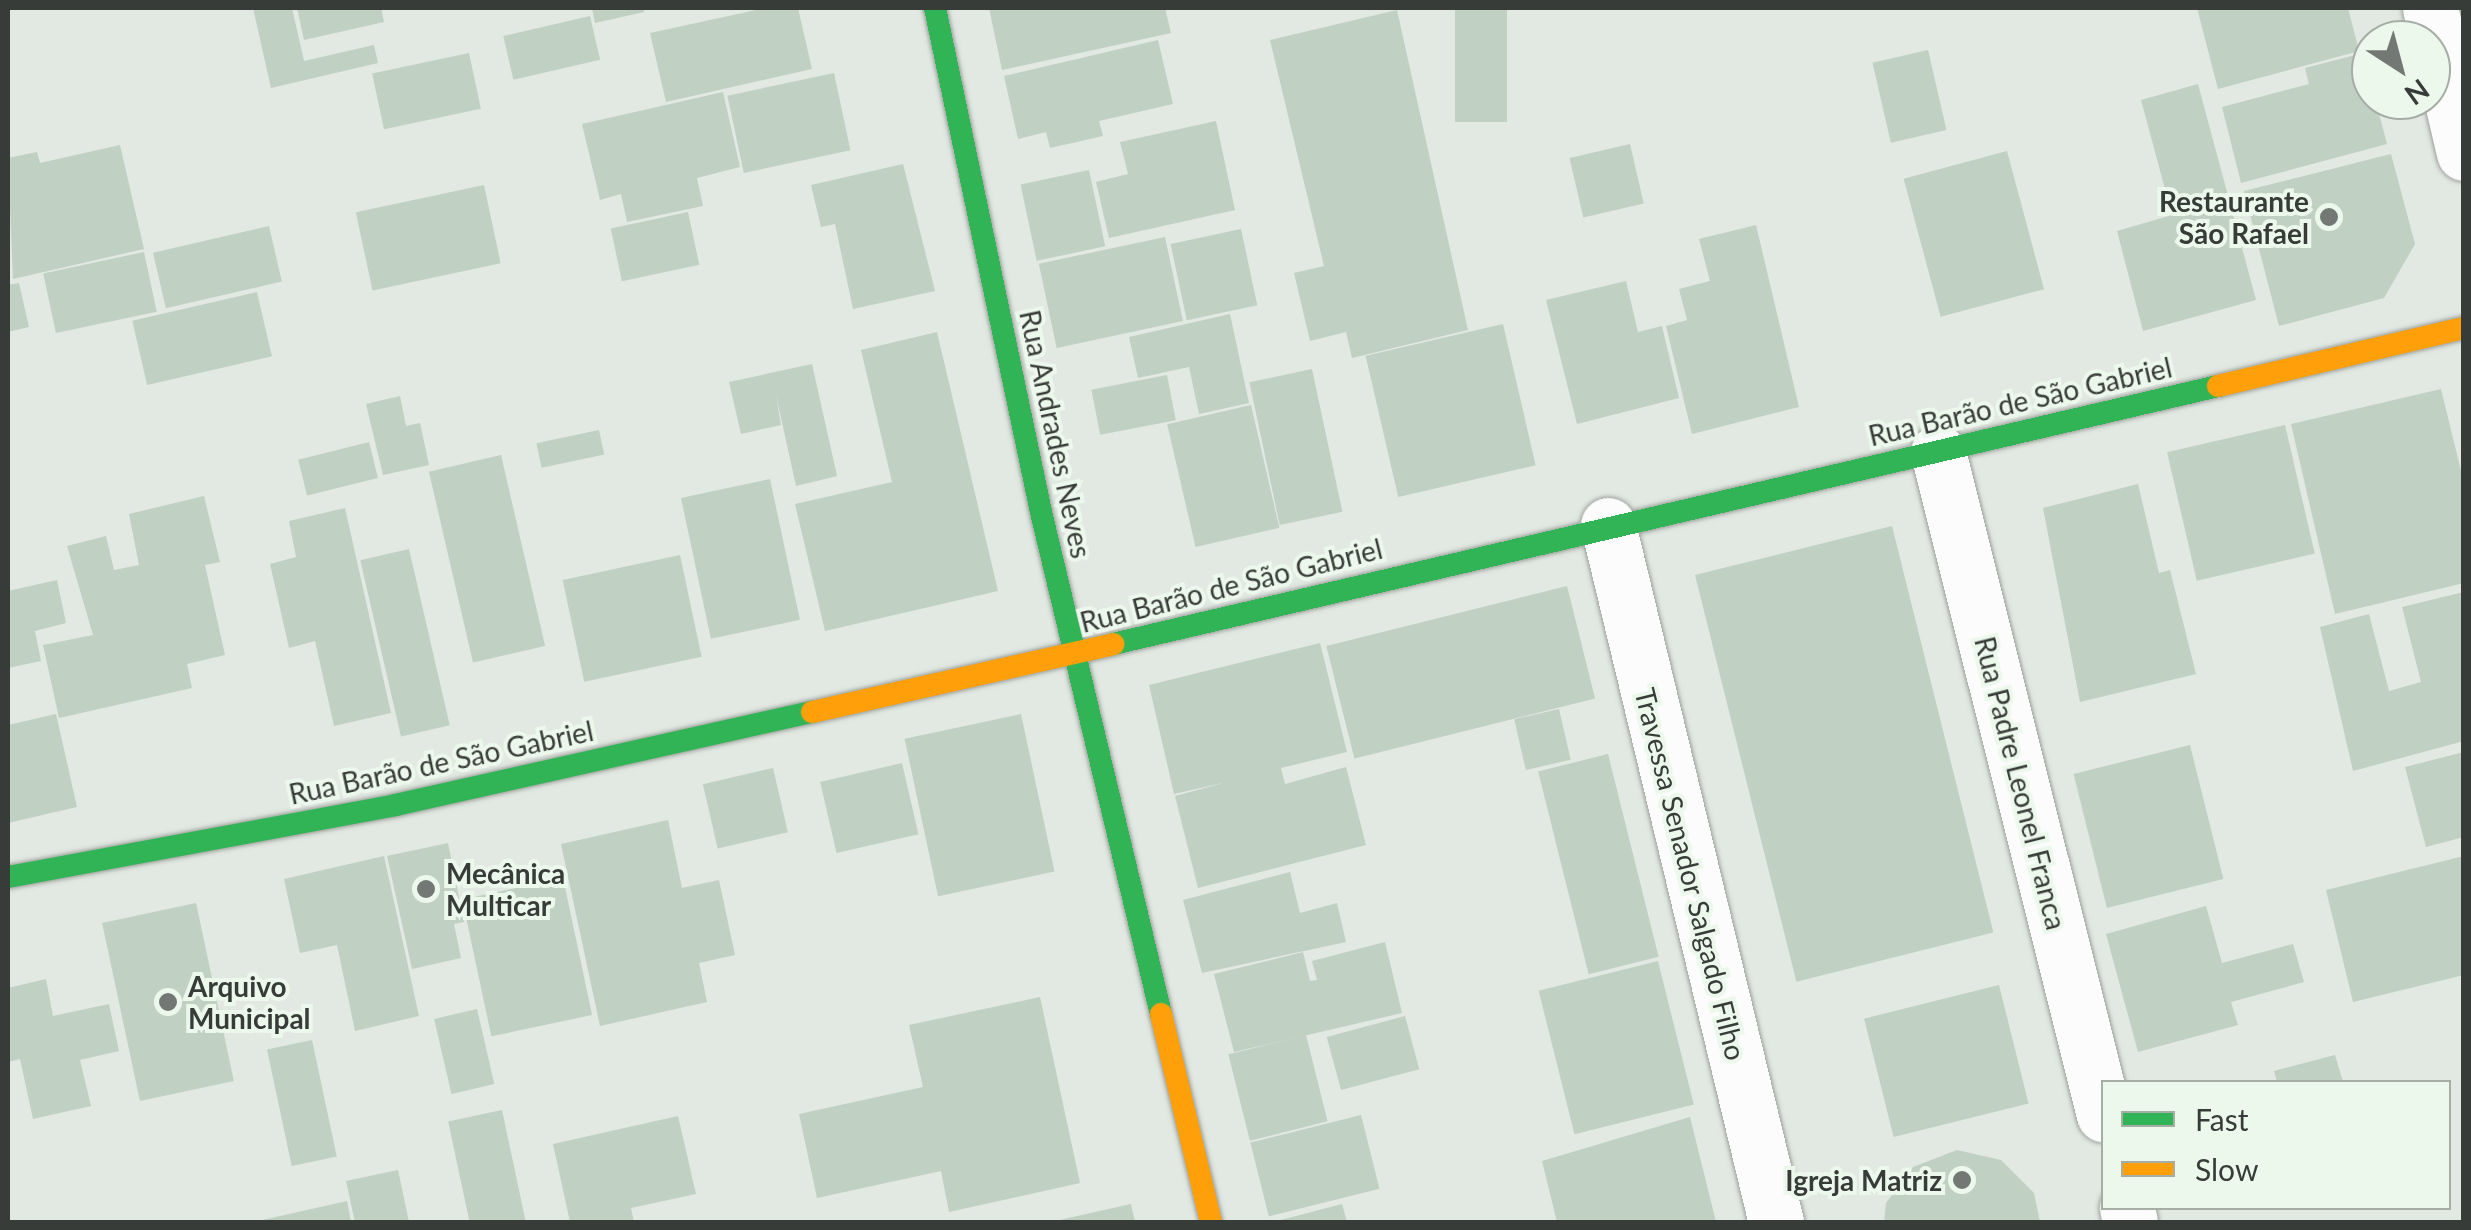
<!DOCTYPE html>
<meta charset="utf-8">
<style>
body{margin:0}
#map{position:relative;width:2471px;height:1230px;overflow:hidden;background:#e2e8e2;font-family:Lato,sans-serif}
div>[style]{position:absolute}
[style*='--x']{left:calc(var(--x)*1px);top:calc(var(--y)*1px);width:calc(var(--w)*1px);rotate:calc(var(--a)*1deg)}
.building>*{inset:0;background:#c0d0c2;transform-origin:0 0}
.roads{filter:drop-shadow(0 0 2px #9ca19c) drop-shadow(0 0 2px #9ca19c)}
.street>*{height:55px;margin:-27.5px;padding:0 27.5px;transform-origin:27.5px;border-radius:27.5px;background:#fbfcfb}
.fast>*{height:22px;margin:-11px;padding:0 11px;transform-origin:11px;border-radius:11px;background:#30b455}
.slow>*{height:22px;margin:-11px;padding:0 11px;transform-origin:11px;border-radius:11px;background:#ff9f0a}
.dots>*{width:28px;height:28px;translate:-50% -50%;box-sizing:border-box;border:5px solid #edf8ed;border-radius:50%}
span{translate:-50% -50%;white-space:nowrap;text-align:center;line-height:1.15;-webkit-text-stroke:8px #edf8ed;paint-order:stroke}
.poi-label{font-size:28px;color:#383c38;font-weight:700}
.right{translate:-100% -50%;text-align:right}
.left{translate:0 -50%;text-align:left}
.street-label{font-size:28px;color:#383c38}
.frame{position:absolute;inset:0;border:10px solid #383c38;pointer-events:none}
.legend{position:absolute;left:2101px;top:1080px;width:350px;height:130px;box-sizing:border-box;background:#edf8ed;border:2px solid #a5ada5;margin:0;padding:12px 18px;list-style:none;font-size:30px;color:#383c38}
.legend li{display:flex;align-items:center;gap:20px;height:50px}
.legend b{width:50px;border:2px solid #a5ada5}
.north{position:absolute;left:2351px;top:20px;width:100px;height:100px;box-sizing:border-box;background:#edf8ed;border:2px solid #a5ada5;border-radius:50%;rotate:144deg;font-size:28px;font-weight:700;line-height:40px;text-align:center;color:#383c38}
.north::after{content:'';display:block;margin:auto;width:35px;height:45px;background:#747874;clip-path:polygon(50% 0,100% 100%,50% 72%,0 100%)}
</style>
<div id="map">
<div class="building">
<i style="clip-path:polygon(253px 8px,292px 8px,304px 61px,374px 45px,378px 63px,271px 88px)"></i>
<i style="clip-path:polygon(297px 8px,381px 8px,384px 22px,304px 40px)"></i>
<i style="clip-path:polygon(592px 8px,643px 8px,644px 12px,595px 23px)"></i>
<i style="clip-path:polygon(765px 8px,798px 8px,812px 69px,666px 102px,650px 33px)"></i>
<i style="clip-path:polygon(989px 8px,1165px 8px,1171px 33px,1002px 70px)"></i>
<i style="left:1455px;top:8px;width:52px;height:114px"></i>
<i style="clip-path:polygon(2197px 8px,2348px 8px,2359px 51px,2218px 89px)"></i>
<i style="clip-path:polygon(1397px 10px,1468px 330px,1352px 358px,1346px 332px,1310px 341px,1294px 273px,1324px 266px,1270px 40px)"></i>
<i style="left:590px;top:16px;width:45px;height:89px;rotate:77deg"></i>
<i style="clip-path:polygon(1158px 40px,1173px 104px,1099px 121px,1103px 136px,1050px 148px,1046px 132px,1018px 139px,1004px 76px)"></i>
<i style="left:1928px;top:50px;width:82px;height:57px;rotate:77deg"></i>
<i style="left:469px;top:53px;width:57px;height:99px;rotate:78deg"></i>
<i style="clip-path:polygon(2363px 53px,2387px 144px,2241px 183px,2222px 107px,2309px 84px,2305px 68px)"></i>
<i style="left:834px;top:73px;width:79px;height:109px;rotate:78deg"></i>
<i style="clip-path:polygon(2198px 84px,2256px 300px,2143px 331px,2117px 231px,2172px 215px,2141px 100px)"></i>
<i style="clip-path:polygon(723px 92px,740px 167px,697px 178px,703px 206px,627px 222px,621px 194px,600px 200px,582px 124px)"></i>
<i style="clip-path:polygon(1216px 121px,1235px 210px,1109px 238px,1096px 182px,1128px 174px,1120px 142px)"></i>
<i style="left:1630px;top:144px;width:61px;height:62px;rotate:77deg"></i>
<i style="clip-path:polygon(120px 145px,144px 249px,13px 279px,8px 158px,37px 152px,40px 163px)"></i>
<i style="left:2007px;top:151px;width:143px;height:107px;rotate:75deg"></i>
<i style="clip-path:polygon(2391px 154px,2415px 244px,2384px 298px,2279px 326px,2244px 191px)"></i>
<i style="clip-path:polygon(903px 164px,935px 291px,853px 309px,835px 224px,821px 227px,811px 185px)"></i>
<i style="left:1089px;top:170px;width:78px;height:70px;rotate:78deg"></i>
<i style="left:484px;top:185px;width:80px;height:131px;rotate:78deg"></i>
<i style="left:688px;top:212px;width:54px;height:79px;rotate:78deg"></i>
<i style="clip-path:polygon(1756px 225px,1799px 407px,1692px 434px,1666px 326px,1687px 320px,1679px 289px,1710px 281px,1699px 239px)"></i>
<i style="left:269px;top:226px;width:57px;height:119px;rotate:77deg"></i>
<i style="left:1241px;top:229px;width:78px;height:72px;rotate:78deg"></i>
<i style="left:1165px;top:237px;width:86px;height:129px;rotate:78deg"></i>
<i style="left:144px;top:252px;width:61px;height:103px;rotate:78deg"></i>
<i style="clip-path:polygon(1626px 281px,1638px 332px,1662px 326px,1679px 398px,1577px 424px,1546px 300px)"></i>
<i style="clip-path:polygon(19px 283px,29px 327px,8px 332px,8px 285px)"></i>
<i style="left:257px;top:292px;width:66px;height:128px;rotate:77deg"></i>
<i style="clip-path:polygon(1230px 314px,1249px 403px,1199px 414px,1189px 367px,1138px 378px,1129px 337px)"></i>
<i style="left:1503px;top:324px;width:145px;height:141px;rotate:77deg"></i>
<i style="clip-path:polygon(937px 332px,998px 591px,825px 631px,795px 504px,892px 482px,861px 350px)"></i>
<i style="clip-path:polygon(812px 364px,837px 476px,796px 486px,776px 395px,781px 425px,741px 434px,729px 382px)"></i>
<i style="left:1312px;top:369px;width:146px;height:64px;rotate:78deg"></i>
<i style="left:1167px;top:375px;width:46px;height:77px;rotate:79deg"></i>
<i style="clip-path:polygon(2441px 389px,2464px 483px,2464px 583px,2335px 614px,2291px 424px)"></i>
<i style="clip-path:polygon(400px 396px,406px 426px,420px 423px,429px 465px,383px 475px,366px 404px)"></i>
<i style="left:1251px;top:405px;width:126px;height:86px;rotate:77deg"></i>
<i style="left:2285px;top:425px;width:132px;height:121px;rotate:77deg"></i>
<i style="left:599px;top:430px;width:25px;height:64px;rotate:78deg"></i>
<i style="left:369px;top:442px;width:37px;height:73px;rotate:76deg"></i>
<i style="left:501px;top:455px;width:196px;height:74px;rotate:77deg"></i>
<i style="left:770px;top:479px;width:144px;height:91px;rotate:78deg"></i>
<i style="clip-path:polygon(2138px 484px,2159px 573px,2170px 570px,2196px 674px,2080px 702px,2043px 508px)"></i>
<i style="clip-path:polygon(204px 496px,220px 562px,205px 565px,225px 655px,187px 664px,192px 688px,59px 718px,43px 645px,93px 635px,67px 546px,106px 536px,114px 570px,139px 565px,129px 514px)"></i>
<i style="clip-path:polygon(345px 508px,391px 713px,334px 726px,315px 641px,289px 648px,270px 564px,296px 557px,289px 521px)"></i>
<i style="left:1892px;top:526px;width:419px;height:203px;rotate:76deg"></i>
<i style="left:409px;top:549px;width:181px;height:50px;rotate:77deg"></i>
<i style="left:680px;top:555px;width:104px;height:120px;rotate:78deg"></i>
<i style="clip-path:polygon(57px 580px,66px 623px,35px 631px,41px 661px,8px 668px,8px 591px)"></i>
<i style="left:1567px;top:586px;width:116px;height:248px;rotate:76deg"></i>
<i style="clip-path:polygon(2464px 592px,2464px 741px,2353px 771px,2320px 627px,2369px 614px,2389px 691px,2421px 682px,2402px 607px)"></i>
<i style="clip-path:polygon(1320px 643px,1347px 752px,1281px 768px,1285px 784px,1346px 767px,1366px 845px,1198px 888px,1175px 796px,1227px 782px,1174px 794px,1149px 685px)"></i>
<i style="left:1559px;top:709px;width:52px;height:46px;rotate:77deg"></i>
<i style="clip-path:polygon(56px 714px,77px 807px,8px 823px,8px 725px)"></i>
<i style="left:1021px;top:714px;width:161px;height:119px;rotate:78deg"></i>
<i style="left:2190px;top:745px;width:138px;height:120px;rotate:76deg"></i>
<i style="clip-path:polygon(2464px 752px,2464px 837px,2426px 847px,2405px 767px)"></i>
<i style="left:1608px;top:754px;width:209px;height:72px;rotate:76deg"></i>
<i style="left:902px;top:763px;width:73px;height:84px;rotate:77deg"></i>
<i style="left:773px;top:768px;width:66px;height:72px;rotate:77deg"></i>
<i style="clip-path:polygon(668px 820px,682px 888px,719px 880px,735px 955px,699px 963px,707px 1002px,600px 1026px,561px 844px)"></i>
<i style="clip-path:polygon(448px 843px,464px 922px,454px 924px,461px 958px,412px 969px,387px 856px)"></i>
<i style="clip-path:polygon(384px 856px,419px 1016px,355px 1031px,337px 945px,300px 953px,284px 879px)"></i>
<i style="clip-path:polygon(2464px 856px,2464px 975px,2353px 1002px,2326px 890px)"></i>
<i style="clip-path:polygon(1290px 872px,1300px 913px,1337px 903px,1346px 942px,1202px 973px,1183px 900px)"></i>
<i style="left:563px;top:878px;width:140px;height:103px;rotate:78deg"></i>
<i style="left:196px;top:903px;width:182px;height:96px;rotate:78deg"></i>
<i style="clip-path:polygon(2206px 906px,2222px 963px,2293px 944px,2304px 982px,2231px 1002px,2238px 1025px,2138px 1052px,2106px 934px)"></i>
<i style="clip-path:polygon(1385px 942px,1402px 1013px,1234px 1052px,1214px 974px,1303px 952px,1310px 981px,1317px 980px,1312px 961px)"></i>
<i style="left:1658px;top:961px;width:148px;height:123px;rotate:76deg"></i>
<i style="clip-path:polygon(46px 979px,53px 1016px,109px 1004px,119px 1051px,80px 1060px,91px 1106px,33px 1119px,20px 1059px,8px 1062px,8px 988px)"></i>
<i style="left:1999px;top:985px;width:122px;height:139px;rotate:76deg"></i>
<i style="clip-path:polygon(1040px 997px,1080px 1183px,949px 1212px,941px 1171px,817px 1198px,799px 1114px,923px 1087px,909px 1025px)"></i>
<i style="left:477px;top:1009px;width:77px;height:44px;rotate:77deg"></i>
<i style="left:1405px;top:1016px;width:55px;height:81px;rotate:75deg"></i>
<i style="left:1306px;top:1035px;width:89px;height:80px;rotate:76deg"></i>
<i style="left:312px;top:1040px;width:119px;height:46px;rotate:78deg"></i>
<i style="clip-path:polygon(2335px 1055px,2343px 1082px,2277px 1082px,2274px 1071px)"></i>
<i style="left:502px;top:1110px;width:115px;height:55px;rotate:78deg"></i>
<i style="left:1361px;top:1115px;width:76px;height:114px;rotate:76deg"></i>
<i style="clip-path:polygon(678px 1116px,696px 1194px,631px 1208px,634px 1222px,570px 1222px,553px 1144px)"></i>
<i style="clip-path:polygon(1690px 1117px,1716px 1222px,1557px 1222px,1542px 1161px)"></i>
<i style="clip-path:polygon(1957px 1150px,2001px 1160px,2034px 1193px,2040px 1222px,1884px 1222px,1886px 1203px,1913px 1167px)"></i>
<i style="clip-path:polygon(398px 1170px,409px 1222px,355px 1222px,346px 1181px)"></i>
<i style="clip-path:polygon(347px 1201px,351px 1222px,258px 1222px,258px 1221px)"></i>
<i style="clip-path:polygon(1131px 1204px,1135px 1222px,1055px 1222px,1055px 1221px)"></i>
<i style="clip-path:polygon(1342px 1204px,1347px 1222px,1277px 1222px,1277px 1221px)"></i>
</div>
<div class="roads">
<div class="street">
<i style="--x:2430;--y:8;--w:149;--a:76.8"></i>
<i style="--x:1938;--y:452;--w:683;--a:75.94"></i>
<i style="--x:1608;--y:525;--w:717;--a:76.45"></i>
<i style="--x:2127;--y:1208;--w:14;--a:78"></i>
</div>
<div class="fast">
<i style="--x:935;--y:8;--w:515;--a:78.12"></i>
<i style="--x:1041;--y:512;--w:516;--a:76.56"></i>
<i style="--x:1113;--y:644;--w:1135;--a:-13.14"></i>
<i style="--x:8;--y:877;--w:394;--a:-10.5"></i>
<i style="--x:395;--y:805;--w:427;--a:-12.6"></i>
</div>
<div class="slow">
<i style="--x:2218;--y:386;--w:253;--a:-13.3"></i>
<i style="--x:812;--y:712;--w:309;--a:-12.7"></i>
<i style="--x:1161;--y:1014;--w:214;--a:76.5"></i>
</div>
</div>
<div class="dots">
<i style="left:2329px;top:217px;background:#747874"></i>
<i style="left:426px;top:889px;background:#747874"></i>
<i style="left:168px;top:1002px;background:#747874"></i>
<i style="left:1962px;top:1180px;background:#747874"></i>
</div>
<div class="poi-label">
<span class="right" style="left:2309px;top:217px">Restaurante<br>São Rafael</span>
<span class="left" style="left:446px;top:889px">Mecânica<br>Multicar</span>
<span class="left" style="left:188px;top:1002px">Arquivo<br>Municipal</span>
<span class="right" style="left:1942px;top:1180px">Igreja Matriz</span>
</div>
<div class="street-label">
<span style="left:2020px;top:401px;rotate:-13deg">Rua Barão de São Gabriel</span>
<span style="left:1056px;top:434px;rotate:78deg">Rua Andrades Neves</span>
<span style="left:1231px;top:585px;rotate:-14deg">Rua Barão de São Gabriel</span>
<span style="left:441px;top:762px;rotate:-12deg">Rua Barão de São Gabriel</span>
<span style="left:2021px;top:783px;rotate:76deg">Rua Padre Leonel Franca</span>
<span style="left:1691px;top:874px;rotate:76deg">Travessa Senador Salgado Filho</span>
</div>
<div class="frame"></div>
<ul class="legend">
<li><b style="height:12px;background:#30b455"></b>Fast</li>
<li><b style="height:12px;background:#ff9f0a"></b>Slow</li>
</ul>
<div class="north">N</div>
</div>
